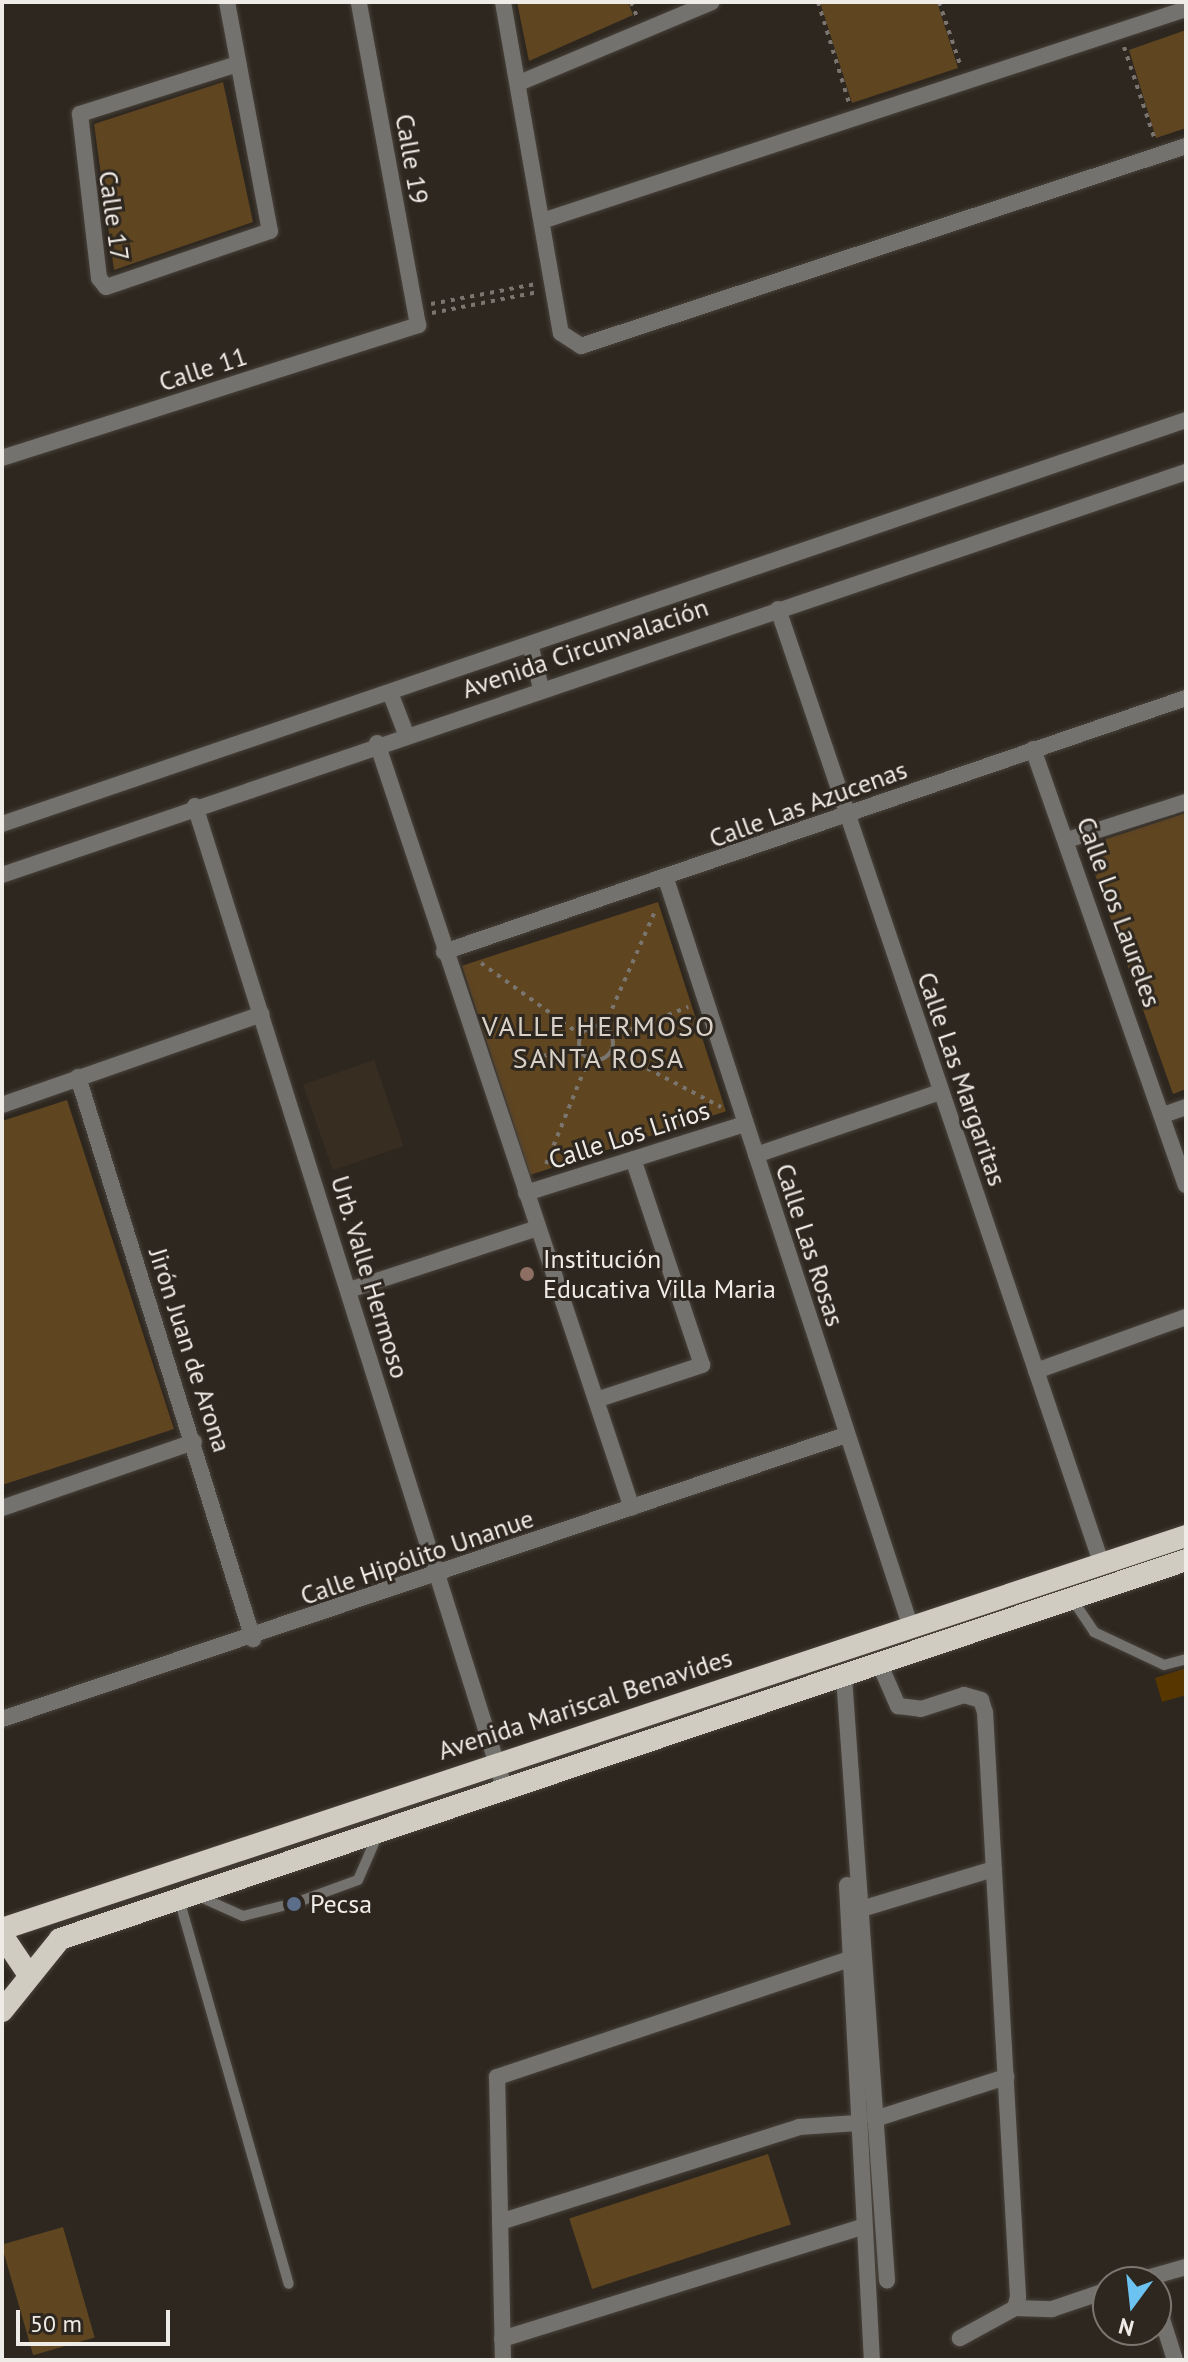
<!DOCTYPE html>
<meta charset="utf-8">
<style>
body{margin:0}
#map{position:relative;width:1188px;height:2362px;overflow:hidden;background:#2d271f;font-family:"PT Sans",sans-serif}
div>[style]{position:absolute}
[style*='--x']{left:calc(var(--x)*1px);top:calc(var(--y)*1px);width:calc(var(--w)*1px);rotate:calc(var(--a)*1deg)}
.built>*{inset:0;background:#382d21;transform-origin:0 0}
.green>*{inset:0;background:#604521;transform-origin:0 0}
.building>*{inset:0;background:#573600}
.path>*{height:4px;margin-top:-2px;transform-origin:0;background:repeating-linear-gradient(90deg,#7a756e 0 4px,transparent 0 10px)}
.path>.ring{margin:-2px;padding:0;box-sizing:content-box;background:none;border:4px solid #7a756e;border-radius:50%}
.roads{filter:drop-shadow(0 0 2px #48423b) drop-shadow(0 0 2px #48423b)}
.service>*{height:10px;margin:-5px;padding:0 5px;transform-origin:5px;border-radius:5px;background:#74726e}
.minor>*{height:16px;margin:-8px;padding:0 8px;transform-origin:8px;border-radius:8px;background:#74726e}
.tertiary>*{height:16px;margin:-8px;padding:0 8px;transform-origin:8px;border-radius:8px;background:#74726e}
.trunk>*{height:22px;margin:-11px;padding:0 11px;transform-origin:11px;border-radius:11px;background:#d0ccc1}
.dots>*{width:22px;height:22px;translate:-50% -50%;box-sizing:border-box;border:4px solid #2d271f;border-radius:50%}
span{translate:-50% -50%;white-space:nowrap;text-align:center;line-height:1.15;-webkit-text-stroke:6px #2d271f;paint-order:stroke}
.street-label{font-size:26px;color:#efebe6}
.poi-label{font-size:26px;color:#efebe6}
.left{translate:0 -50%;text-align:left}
.neighbourhood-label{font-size:28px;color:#d9d1c7;letter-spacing:2px}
.frame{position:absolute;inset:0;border:4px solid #efebe6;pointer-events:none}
.north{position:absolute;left:1092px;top:2266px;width:80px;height:80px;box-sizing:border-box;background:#2d271f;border:2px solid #7b756f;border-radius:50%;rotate:195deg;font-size:22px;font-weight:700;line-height:32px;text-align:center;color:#efebe6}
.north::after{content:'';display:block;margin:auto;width:28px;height:36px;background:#6cc3f2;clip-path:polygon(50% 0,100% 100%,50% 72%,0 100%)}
.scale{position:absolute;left:16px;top:2310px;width:154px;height:36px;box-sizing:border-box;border:4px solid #efebe6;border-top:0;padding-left:10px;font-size:24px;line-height:28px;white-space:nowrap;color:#efebe6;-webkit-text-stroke:6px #2d271f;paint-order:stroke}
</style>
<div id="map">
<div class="built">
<i style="left:374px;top:1060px;width:91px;height:75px;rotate:71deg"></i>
</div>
<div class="green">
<i style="clip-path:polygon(517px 2px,628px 2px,633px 15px,529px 61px)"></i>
<i style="clip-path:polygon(820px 2px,937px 2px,958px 68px,852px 103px)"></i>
<i style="clip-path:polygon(1186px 30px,1186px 128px,1156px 138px,1129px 50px)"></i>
<i style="clip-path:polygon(223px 82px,253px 222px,114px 270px,94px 124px)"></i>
<i style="clip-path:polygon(1186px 813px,1186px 1089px,1173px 1094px,1085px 846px)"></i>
<i style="left:658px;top:902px;width:220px;height:206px;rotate:72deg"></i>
<i style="clip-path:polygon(67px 1100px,174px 1429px,2px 1485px,2px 1121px)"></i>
<i style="left:768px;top:2154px;width:74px;height:209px;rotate:72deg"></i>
<i style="left:63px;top:2227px;width:115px;height:64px;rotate:74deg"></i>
</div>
<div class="building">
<i style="clip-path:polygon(1186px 1668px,1186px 1695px,1162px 1702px,1155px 1678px)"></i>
</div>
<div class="path">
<i style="--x:631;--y:2;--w:16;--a:68"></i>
<i style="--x:818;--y:2;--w:106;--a:72.9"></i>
<i style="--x:939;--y:2;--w:65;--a:71.3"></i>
<i style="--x:1124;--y:47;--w:95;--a:71.6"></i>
<i style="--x:431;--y:304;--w:107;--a:-10.8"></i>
<i style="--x:432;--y:313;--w:108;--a:-11.2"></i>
<i style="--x:481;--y:963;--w:123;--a:35.8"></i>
<i class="ring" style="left:579px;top:1026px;width:30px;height:30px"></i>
<i style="--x:604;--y:1027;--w:129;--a:-66.2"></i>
<i style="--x:612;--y:1037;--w:82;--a:-21.5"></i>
<i style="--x:612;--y:1050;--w:123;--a:27.6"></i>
<i style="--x:513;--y:1062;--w:68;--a:-11.8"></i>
<i style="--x:546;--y:1164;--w:114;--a:-67.9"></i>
</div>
<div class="roads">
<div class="service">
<i style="--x:1072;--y:1599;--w:40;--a:56"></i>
<i style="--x:1094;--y:1632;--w:77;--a:25.2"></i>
<i style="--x:1164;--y:1665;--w:23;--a:-15"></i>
<i style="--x:196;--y:1895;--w:51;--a:24.1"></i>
<i style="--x:243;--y:1916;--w:40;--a:-14.4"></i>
<i style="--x:179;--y:1899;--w:400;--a:74.1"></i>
<i style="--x:295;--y:1903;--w:67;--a:-20.1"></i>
<i style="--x:358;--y:1880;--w:50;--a:-66.5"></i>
</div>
<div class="minor">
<i style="--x:227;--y:2;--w:233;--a:79.4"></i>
<i style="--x:270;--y:231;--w:173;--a:161.1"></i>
<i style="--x:106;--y:287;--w:11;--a:-128"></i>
<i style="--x:99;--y:278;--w:165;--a:-96.6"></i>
<i style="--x:80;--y:114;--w:166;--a:-17.6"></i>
<i style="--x:503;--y:2;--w:336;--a:80.1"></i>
<i style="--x:561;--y:333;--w:24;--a:33"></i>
<i style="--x:581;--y:346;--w:637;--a:-18.29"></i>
<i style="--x:519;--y:83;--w:209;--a:-22.8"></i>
<i style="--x:542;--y:221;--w:678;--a:-18.22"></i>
<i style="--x:2;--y:458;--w:437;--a:-17.7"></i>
<i style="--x:418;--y:325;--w:328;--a:-100.4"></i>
<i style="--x:778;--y:609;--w:1009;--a:71.28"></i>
<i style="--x:377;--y:743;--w:806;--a:71.57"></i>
<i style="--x:1033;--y:749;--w:462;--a:70.7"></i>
<i style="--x:195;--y:806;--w:1032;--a:72.51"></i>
<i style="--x:1067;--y:840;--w:125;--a:-17.7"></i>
<i style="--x:666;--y:879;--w:785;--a:71.89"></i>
<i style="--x:444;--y:952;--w:784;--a:-18.9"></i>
<i style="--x:78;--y:1077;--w:589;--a:72.7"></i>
<i style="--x:2;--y:1105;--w:275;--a:-19.3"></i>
<i style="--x:1166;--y:1114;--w:21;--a:-19"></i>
<i style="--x:756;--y:1155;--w:194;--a:-18.9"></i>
<i style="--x:526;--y:1193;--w:230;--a:-17.5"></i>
<i style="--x:349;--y:1290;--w:199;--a:-18.2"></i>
<i style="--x:1036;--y:1371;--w:159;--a:-19.8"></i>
<i style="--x:596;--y:1400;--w:112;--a:-18.3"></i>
<i style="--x:702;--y:1365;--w:217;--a:-108.5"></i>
<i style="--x:2;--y:1508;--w:203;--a:-19"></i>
<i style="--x:880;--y:1665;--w:45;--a:66.3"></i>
<i style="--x:898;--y:1706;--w:23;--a:7"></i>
<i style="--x:921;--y:1709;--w:45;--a:-18"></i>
<i style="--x:964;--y:1695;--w:18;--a:16"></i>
<i style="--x:981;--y:1700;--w:13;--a:72"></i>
<i style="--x:985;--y:1712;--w:586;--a:86.77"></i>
<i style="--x:1018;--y:2297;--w:11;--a:105"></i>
<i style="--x:1015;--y:2308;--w:63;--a:151.4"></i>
<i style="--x:844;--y:1677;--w:605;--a:85.92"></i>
<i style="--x:2;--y:1719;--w:891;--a:-18.6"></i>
<i style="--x:847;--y:1885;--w:474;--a:87"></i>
<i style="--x:858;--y:1910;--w:142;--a:-16.8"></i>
<i style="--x:875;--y:2119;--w:138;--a:-17.8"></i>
<i style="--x:500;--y:2222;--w:314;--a:-17.6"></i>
<i style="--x:799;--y:2127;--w:58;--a:-3.9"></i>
<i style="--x:1133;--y:2282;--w:55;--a:-15.8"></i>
<i style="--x:1156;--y:2300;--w:63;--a:72.4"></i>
<i style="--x:1015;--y:2308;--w:37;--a:2"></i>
<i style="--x:1052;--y:2309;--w:59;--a:-18.7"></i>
<i style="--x:502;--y:2339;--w:379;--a:-17.3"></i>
<i style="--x:503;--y:2360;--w:283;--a:-91.2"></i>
<i style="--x:497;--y:2077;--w:369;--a:-18.5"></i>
</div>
<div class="tertiary">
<i style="--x:531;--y:648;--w:41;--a:76"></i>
<i style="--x:391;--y:695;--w:42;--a:69"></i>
<i style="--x:2;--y:824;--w:1251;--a:-18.84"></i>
<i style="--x:2;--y:875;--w:1251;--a:-18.8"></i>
</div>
<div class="trunk">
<i style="--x:2;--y:1929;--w:1248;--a:-18.36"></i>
<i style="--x:2;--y:1935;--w:48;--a:56"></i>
<i style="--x:2;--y:2011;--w:92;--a:-51.1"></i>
<i style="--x:60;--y:1939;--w:1188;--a:-18.6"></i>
</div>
</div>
<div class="dots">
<i style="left:527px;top:1274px;background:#8d6e63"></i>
<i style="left:294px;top:1904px;background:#5c6f8a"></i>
</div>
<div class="street-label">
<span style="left:412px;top:159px;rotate:80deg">Calle 19</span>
<span style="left:114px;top:216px;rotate:82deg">Calle 17</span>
<span style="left:203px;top:369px;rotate:-18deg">Calle 11</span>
<span style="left:585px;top:648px;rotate:-19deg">Avenida Circunvalación</span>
<span style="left:808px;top:804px;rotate:-20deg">Calle Las Azucenas</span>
<span style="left:1119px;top:912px;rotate:70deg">Calle Los Laureles</span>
<span style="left:962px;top:1079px;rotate:71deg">Calle Las Margaritas</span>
<span style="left:629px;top:1135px;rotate:-18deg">Calle Los Lirios</span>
<span style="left:810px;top:1245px;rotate:72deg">Calle Las Rosas</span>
<span style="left:370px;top:1277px;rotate:73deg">Urb. Valle Hermoso</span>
<span style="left:190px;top:1350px;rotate:72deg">Jirón Juan de Arona</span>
<span style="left:417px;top:1557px;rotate:-19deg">Calle Hipólito Unanue</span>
<span style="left:585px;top:1704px;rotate:-18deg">Avenida Mariscal Benavides</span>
</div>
<div class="poi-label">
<span class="left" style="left:543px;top:1274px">Institución<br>Educativa Villa Maria</span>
<span class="left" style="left:310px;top:1904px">Pecsa</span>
</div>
<div class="neighbourhood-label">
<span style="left:599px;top:1042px">VALLE HERMOSO<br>SANTA ROSA</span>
</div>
<div class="frame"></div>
<div class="north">N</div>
<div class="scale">50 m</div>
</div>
